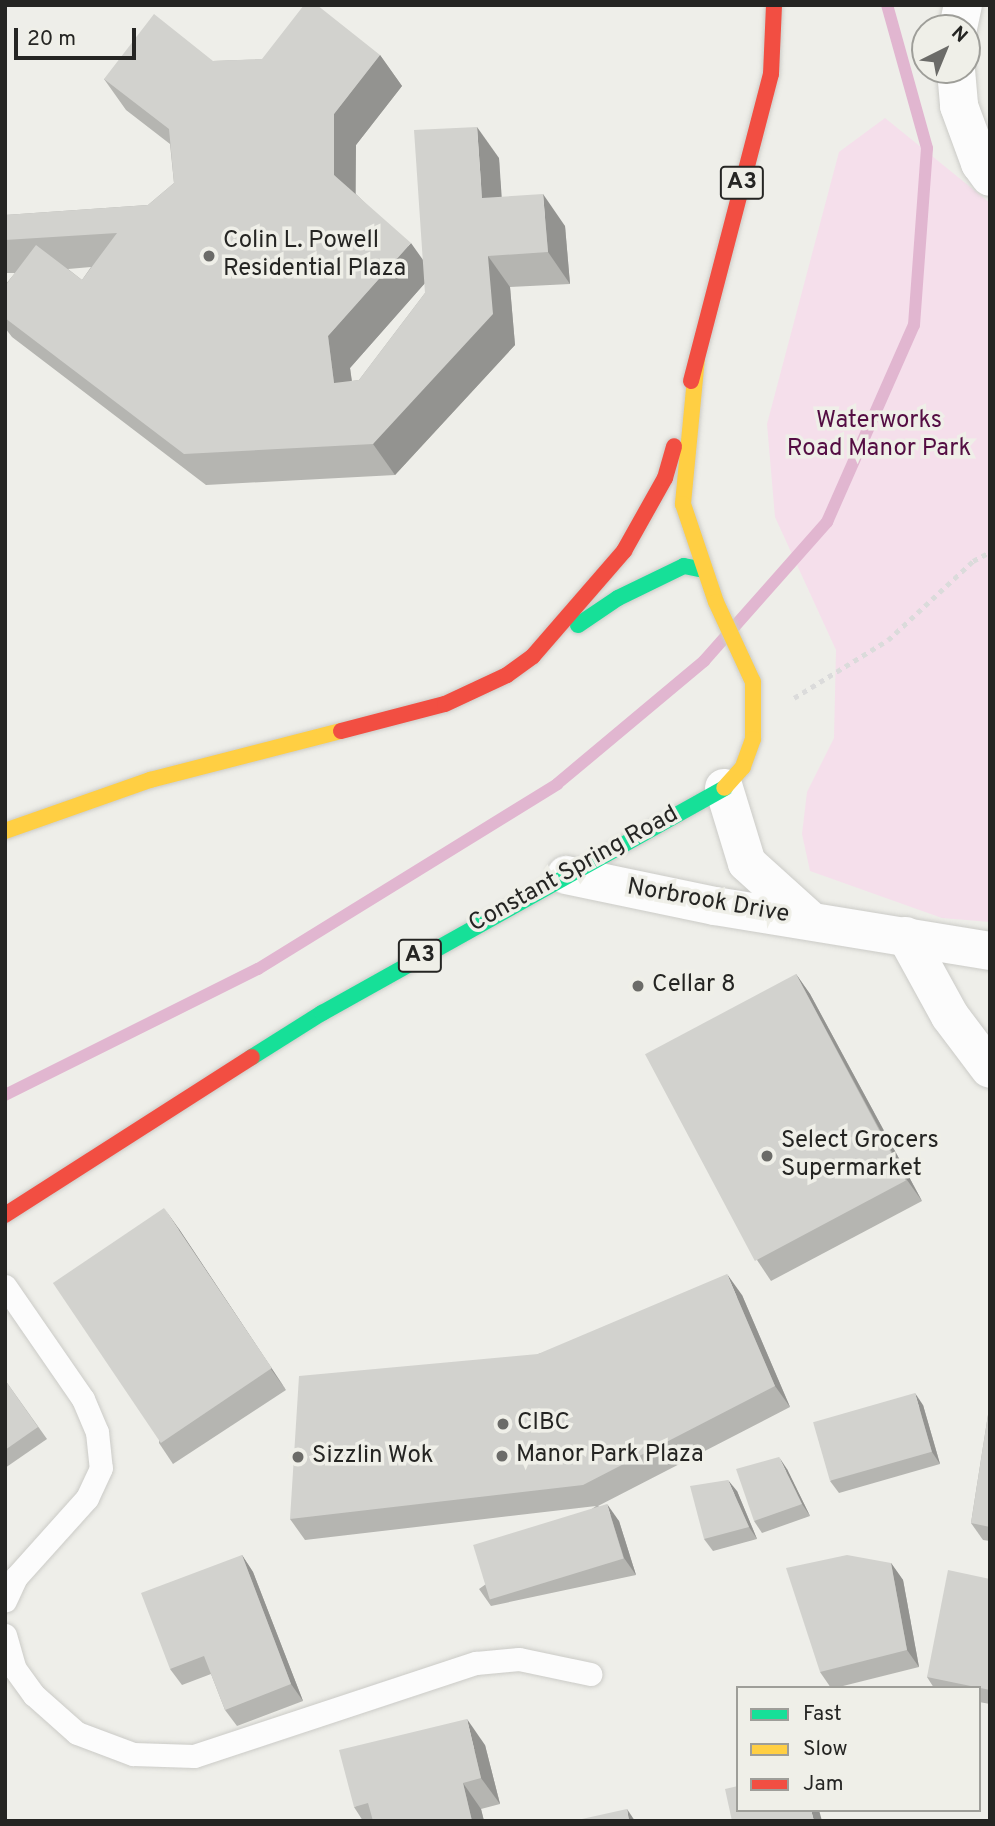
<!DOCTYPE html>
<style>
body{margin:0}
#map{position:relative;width:995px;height:1826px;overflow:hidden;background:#eeeee9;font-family:Overpass,sans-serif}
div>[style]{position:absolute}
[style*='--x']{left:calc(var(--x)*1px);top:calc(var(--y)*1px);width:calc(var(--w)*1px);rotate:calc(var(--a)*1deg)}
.green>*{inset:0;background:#f5dfeb}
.stream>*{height:12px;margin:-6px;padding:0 6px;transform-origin:6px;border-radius:6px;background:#e1b6d0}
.path>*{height:4.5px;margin-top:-2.25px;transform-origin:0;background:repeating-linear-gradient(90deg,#dbdbdb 0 5px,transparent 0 10px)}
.roads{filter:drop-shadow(0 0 2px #cbcbc7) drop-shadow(0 0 2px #cbcbc7)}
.lane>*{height:23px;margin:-11.5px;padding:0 11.5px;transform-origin:11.5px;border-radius:11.5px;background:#fcfcfc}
.street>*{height:38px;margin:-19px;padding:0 19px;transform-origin:19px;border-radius:19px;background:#fcfcfc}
.fast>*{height:16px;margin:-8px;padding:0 8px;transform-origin:8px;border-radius:8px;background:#16e098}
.slow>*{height:16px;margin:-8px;padding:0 8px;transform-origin:8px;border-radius:8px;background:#ffcf43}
.jam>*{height:16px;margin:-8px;padding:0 8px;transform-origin:8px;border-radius:8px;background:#f24e42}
.wall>*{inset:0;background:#b5b5b1}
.shaded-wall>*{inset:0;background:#939390}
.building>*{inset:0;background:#d2d2ce;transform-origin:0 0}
.dots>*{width:19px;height:19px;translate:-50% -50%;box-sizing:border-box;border:4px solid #efefe8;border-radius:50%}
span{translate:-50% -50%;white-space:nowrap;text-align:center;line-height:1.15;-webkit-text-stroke:7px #efefe8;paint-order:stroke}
.shield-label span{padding:2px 5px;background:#efefe8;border:2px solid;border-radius:5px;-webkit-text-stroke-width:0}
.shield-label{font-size:23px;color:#252523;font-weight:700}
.poi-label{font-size:24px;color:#252523}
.left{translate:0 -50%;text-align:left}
.park-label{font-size:24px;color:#540d43}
.street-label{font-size:24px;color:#252523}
.frame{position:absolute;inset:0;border:7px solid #252523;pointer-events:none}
.legend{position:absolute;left:736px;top:1686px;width:245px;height:126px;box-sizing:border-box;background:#efefe8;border:2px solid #9e9e99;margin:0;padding:9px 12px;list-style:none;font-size:21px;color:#252523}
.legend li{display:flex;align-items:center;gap:14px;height:35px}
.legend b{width:35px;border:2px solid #9e9e99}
.north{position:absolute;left:911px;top:14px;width:70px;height:70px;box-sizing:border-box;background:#efefe8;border:2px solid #9e9e99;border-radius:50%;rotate:43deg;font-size:19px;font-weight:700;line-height:28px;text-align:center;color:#252523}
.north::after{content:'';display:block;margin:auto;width:24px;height:32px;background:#6b6b68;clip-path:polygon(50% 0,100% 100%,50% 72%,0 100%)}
.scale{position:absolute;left:14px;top:28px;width:122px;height:32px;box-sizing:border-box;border:4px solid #252523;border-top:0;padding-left:9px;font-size:21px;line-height:24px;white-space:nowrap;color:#252523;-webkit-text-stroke:5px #efefe8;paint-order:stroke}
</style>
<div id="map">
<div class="green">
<i style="clip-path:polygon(885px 118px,990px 203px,990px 922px,942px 918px,810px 871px,802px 834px,807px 792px,834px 738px,836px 650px,775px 517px,767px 424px,839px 152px)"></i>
</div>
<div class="stream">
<i style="--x:5;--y:1095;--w:283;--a:-26.5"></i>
<i style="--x:258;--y:969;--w:352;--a:-31.7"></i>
<i style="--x:557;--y:784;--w:192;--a:-39.9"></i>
<i style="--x:704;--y:661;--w:186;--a:-48.5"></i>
<i style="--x:827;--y:522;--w:215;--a:-66.2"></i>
<i style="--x:914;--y:325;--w:177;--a:-85.8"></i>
<i style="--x:927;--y:148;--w:148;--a:-105.6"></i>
</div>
<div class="path">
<i style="--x:794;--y:698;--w:110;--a:-31.7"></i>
<i style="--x:888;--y:640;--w:116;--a:-42.9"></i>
<i style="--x:973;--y:561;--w:19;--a:-28"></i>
</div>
<div class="roads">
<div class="lane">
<i style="--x:5;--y:1286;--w:137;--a:55.4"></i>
<i style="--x:83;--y:1399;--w:36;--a:67"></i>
<i style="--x:97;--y:1432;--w:36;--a:84"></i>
<i style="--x:101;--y:1468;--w:33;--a:115"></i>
<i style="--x:87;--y:1498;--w:106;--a:131.9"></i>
<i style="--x:16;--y:1577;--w:26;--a:115"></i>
<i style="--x:5;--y:1635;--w:35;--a:74"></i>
<i style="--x:15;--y:1669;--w:32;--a:54"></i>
<i style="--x:34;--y:1695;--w:57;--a:41.5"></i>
<i style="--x:77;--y:1733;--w:60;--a:20.6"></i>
<i style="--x:133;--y:1754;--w:61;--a:1.9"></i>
<i style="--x:194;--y:1756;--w:297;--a:-18.3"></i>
<i style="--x:476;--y:1663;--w:43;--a:-5.3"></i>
<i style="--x:519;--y:1659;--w:73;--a:11.9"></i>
</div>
<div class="street">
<i style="--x:958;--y:28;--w:24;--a:-78"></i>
<i style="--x:956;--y:70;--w:36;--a:85"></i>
<i style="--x:959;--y:106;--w:61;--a:69.8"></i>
<i style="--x:980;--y:163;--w:17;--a:54"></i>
<i style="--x:724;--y:788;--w:78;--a:73"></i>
<i style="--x:747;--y:863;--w:84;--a:42.1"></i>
<i style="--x:566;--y:875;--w:152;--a:11.8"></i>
<i style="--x:715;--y:906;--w:279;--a:9.3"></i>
<i style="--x:906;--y:936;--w:91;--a:61.2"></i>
<i style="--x:950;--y:1016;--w:66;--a:53"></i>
</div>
<div class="fast">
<i style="--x:578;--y:625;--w:48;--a:-34"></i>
<i style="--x:618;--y:598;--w:73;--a:-25.9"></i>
<i style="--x:684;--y:566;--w:20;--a:11"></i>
<i style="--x:252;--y:1057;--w:83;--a:-32.2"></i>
<i style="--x:322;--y:1013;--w:461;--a:-29.2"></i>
</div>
<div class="slow">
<i style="--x:697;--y:358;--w:147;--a:95.5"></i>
<i style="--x:683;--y:504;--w:103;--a:71.4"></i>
<i style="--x:716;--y:602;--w:88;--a:65.2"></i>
<i style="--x:753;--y:682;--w:57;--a:90"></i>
<i style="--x:753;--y:739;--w:30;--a:110"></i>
<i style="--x:743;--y:767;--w:28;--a:132"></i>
<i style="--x:5;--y:831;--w:154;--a:-19.4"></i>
<i style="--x:150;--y:780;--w:197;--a:-14.4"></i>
</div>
<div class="jam">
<i style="--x:691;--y:381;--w:317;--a:-75.4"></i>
<i style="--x:771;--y:74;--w:69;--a:-87.5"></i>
<i style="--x:341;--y:731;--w:107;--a:-14.6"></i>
<i style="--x:445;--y:704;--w:68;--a:-25.1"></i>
<i style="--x:507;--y:675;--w:32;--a:-36"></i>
<i style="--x:533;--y:656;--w:139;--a:-49.1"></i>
<i style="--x:624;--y:551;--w:84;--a:-60.7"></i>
<i style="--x:665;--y:478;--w:33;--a:-74"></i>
<i style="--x:5;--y:1215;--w:293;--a:-32.6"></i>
</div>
</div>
<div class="wall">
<i style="clip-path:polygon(evenodd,380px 55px,402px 86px,356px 145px,356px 194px,423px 261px,499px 158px,501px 197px,565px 226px,570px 284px,510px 287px,515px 345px,395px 475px,206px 485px,12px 337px,5px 328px,5px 285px,15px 273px,5px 273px,5px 215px,148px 205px,174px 183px,170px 144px,126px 110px,104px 79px,213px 61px,380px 55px,91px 267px,82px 280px,68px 269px,91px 267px,380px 55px,425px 283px,425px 293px,359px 380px,352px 381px,350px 368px,425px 283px)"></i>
<i style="clip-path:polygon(796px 974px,810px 994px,922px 1201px,771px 1281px,757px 1260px)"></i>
<i style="clip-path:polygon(179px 1229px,286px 1390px,173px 1464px,159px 1443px)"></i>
<i style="clip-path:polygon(742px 1295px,790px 1407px,598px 1506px,619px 1521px,636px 1575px,491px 1606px,479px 1589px,596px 1506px,305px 1540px,290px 1519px,538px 1354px)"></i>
<i style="clip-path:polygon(5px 1380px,47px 1439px,5px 1468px)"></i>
<i style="clip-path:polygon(990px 1402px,990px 1541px,983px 1540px,971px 1523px)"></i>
<i style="clip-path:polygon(923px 1405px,940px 1464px,839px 1493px,830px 1481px)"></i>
<i style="clip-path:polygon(787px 1469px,810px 1516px,762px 1533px,754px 1521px)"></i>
<i style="clip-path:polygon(737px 1491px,757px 1539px,713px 1551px,704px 1539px)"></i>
<i style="clip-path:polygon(242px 1555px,253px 1572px,303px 1701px,237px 1726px,225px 1710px,211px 1674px,182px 1685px,170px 1669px)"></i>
<i style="clip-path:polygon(891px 1563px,903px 1580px,919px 1667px,835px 1688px,831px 1688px,820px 1672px)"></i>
<i style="clip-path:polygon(990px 1579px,990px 1704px,979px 1702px,979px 1688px,934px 1688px,927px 1677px)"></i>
<i style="clip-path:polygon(485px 1745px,500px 1804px,481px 1809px,484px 1821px,363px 1821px,354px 1807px)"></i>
</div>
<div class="shaded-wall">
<i style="clip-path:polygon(380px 55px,402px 86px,356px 145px,355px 206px,334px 175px,334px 114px)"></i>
<i style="clip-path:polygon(477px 127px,499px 158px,504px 230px,482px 198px)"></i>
<i style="clip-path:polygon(543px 194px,565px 226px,570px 284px,548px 252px)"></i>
<i style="clip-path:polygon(411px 243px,433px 274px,350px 368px,356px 414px,334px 383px,328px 336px)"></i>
<i style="clip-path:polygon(488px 256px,510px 287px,515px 345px,395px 475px,373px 444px)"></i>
<i style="clip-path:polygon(796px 974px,810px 994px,922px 1201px,907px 1180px)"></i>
<i style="clip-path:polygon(164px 1208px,179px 1229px,286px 1390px,271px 1369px)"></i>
<i style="clip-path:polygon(727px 1274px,742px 1295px,790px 1407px,775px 1386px)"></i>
<i style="clip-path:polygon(915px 1393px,923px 1405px,940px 1464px,932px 1452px)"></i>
<i style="clip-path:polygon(779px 1457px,787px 1469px,810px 1516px,802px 1504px)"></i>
<i style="clip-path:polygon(728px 1480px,737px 1491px,757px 1539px,749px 1527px)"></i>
<i style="clip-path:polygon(607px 1504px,619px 1521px,636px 1575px,624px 1558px)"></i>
<i style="clip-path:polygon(242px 1555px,253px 1572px,303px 1701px,291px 1684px)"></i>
<i style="clip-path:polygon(891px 1563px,903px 1580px,919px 1667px,907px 1650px)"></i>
<i style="clip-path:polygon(467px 1719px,485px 1745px,500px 1804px,481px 1778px)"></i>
<i style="clip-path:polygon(463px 1783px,481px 1809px,484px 1821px,472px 1821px)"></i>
<i style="clip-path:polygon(627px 1809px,635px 1821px,629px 1821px)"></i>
<i style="clip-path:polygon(811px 1810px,819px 1810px,822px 1821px,814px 1821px)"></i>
</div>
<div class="building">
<i style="clip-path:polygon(304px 5px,317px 5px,380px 55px,334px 114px,334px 175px,411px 243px,328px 336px,334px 383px,359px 380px,425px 293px,414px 130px,477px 127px,482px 198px,543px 194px,548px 252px,488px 256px,493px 314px,373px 444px,184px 454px,5px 318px,5px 286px,36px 245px,82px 280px,117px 233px,5px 240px,5px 215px,148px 205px,174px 183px,169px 129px,104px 79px,154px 14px,213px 61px,262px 59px)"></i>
<i style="left:796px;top:974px;width:234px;height:171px;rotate:62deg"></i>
<i style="left:164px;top:1208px;width:193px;height:134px;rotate:56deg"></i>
<i style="clip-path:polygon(727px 1274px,775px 1386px,583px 1485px,290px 1519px,299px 1376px,538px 1354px)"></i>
<i style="clip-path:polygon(5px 1380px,38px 1427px,5px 1450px)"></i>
<i style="left:915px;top:1393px;width:61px;height:106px;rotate:74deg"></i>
<i style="clip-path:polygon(990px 1402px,990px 1527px,971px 1523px)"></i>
<i style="clip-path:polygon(779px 1457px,802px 1504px,754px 1521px,736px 1469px)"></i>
<i style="clip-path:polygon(728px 1480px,749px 1527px,704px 1539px,690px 1486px)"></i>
<i style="left:607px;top:1504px;width:57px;height:140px;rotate:73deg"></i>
<i style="clip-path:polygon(242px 1555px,291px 1684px,225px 1710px,204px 1656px,170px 1669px,141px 1593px)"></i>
<i style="clip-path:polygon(847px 1555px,891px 1563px,907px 1650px,820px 1672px,786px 1568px)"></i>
<i style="clip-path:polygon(948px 1570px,990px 1579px,990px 1690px,927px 1677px)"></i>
<i style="clip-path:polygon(467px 1719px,481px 1778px,463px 1783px,472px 1821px,373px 1821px,368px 1803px,354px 1807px,339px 1750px)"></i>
<i style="clip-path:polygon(738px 1786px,738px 1810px,811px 1810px,814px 1821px,732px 1821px,725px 1789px)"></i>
<i style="clip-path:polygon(627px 1809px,629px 1821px,573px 1821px)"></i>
</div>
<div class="dots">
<i style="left:209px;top:256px;background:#6b6b68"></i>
<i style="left:638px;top:986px;background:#6b6b68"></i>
<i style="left:767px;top:1156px;background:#6b6b68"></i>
<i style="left:503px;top:1424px;background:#6b6b68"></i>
<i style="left:502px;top:1456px;background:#6b6b68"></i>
<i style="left:298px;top:1457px;background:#6b6b68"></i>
</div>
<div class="shield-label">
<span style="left:742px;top:183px">A3</span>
<span style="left:420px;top:956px">A3</span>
</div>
<div class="poi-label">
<span class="left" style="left:223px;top:256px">Colin L. Powell<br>Residential Plaza</span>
<span class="left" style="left:652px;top:986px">Cellar 8</span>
<span class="left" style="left:781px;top:1156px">Select Grocers<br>Supermarket</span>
<span class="left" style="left:517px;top:1424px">CIBC</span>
<span class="left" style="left:516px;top:1456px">Manor Park Plaza</span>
<span class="left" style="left:312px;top:1457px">Sizzlin Wok</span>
</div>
<div class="park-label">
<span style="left:879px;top:436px">Waterworks<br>Road Manor Park</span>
</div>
<div class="street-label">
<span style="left:574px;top:870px;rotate:-29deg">Constant Spring Road</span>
<span style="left:708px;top:902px;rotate:10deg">Norbrook Drive</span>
</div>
<div class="frame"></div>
<ul class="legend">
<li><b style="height:9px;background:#16e098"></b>Fast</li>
<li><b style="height:9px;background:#ffcf43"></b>Slow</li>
<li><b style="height:9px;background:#f24e42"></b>Jam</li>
</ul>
<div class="north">N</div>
<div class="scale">20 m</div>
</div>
